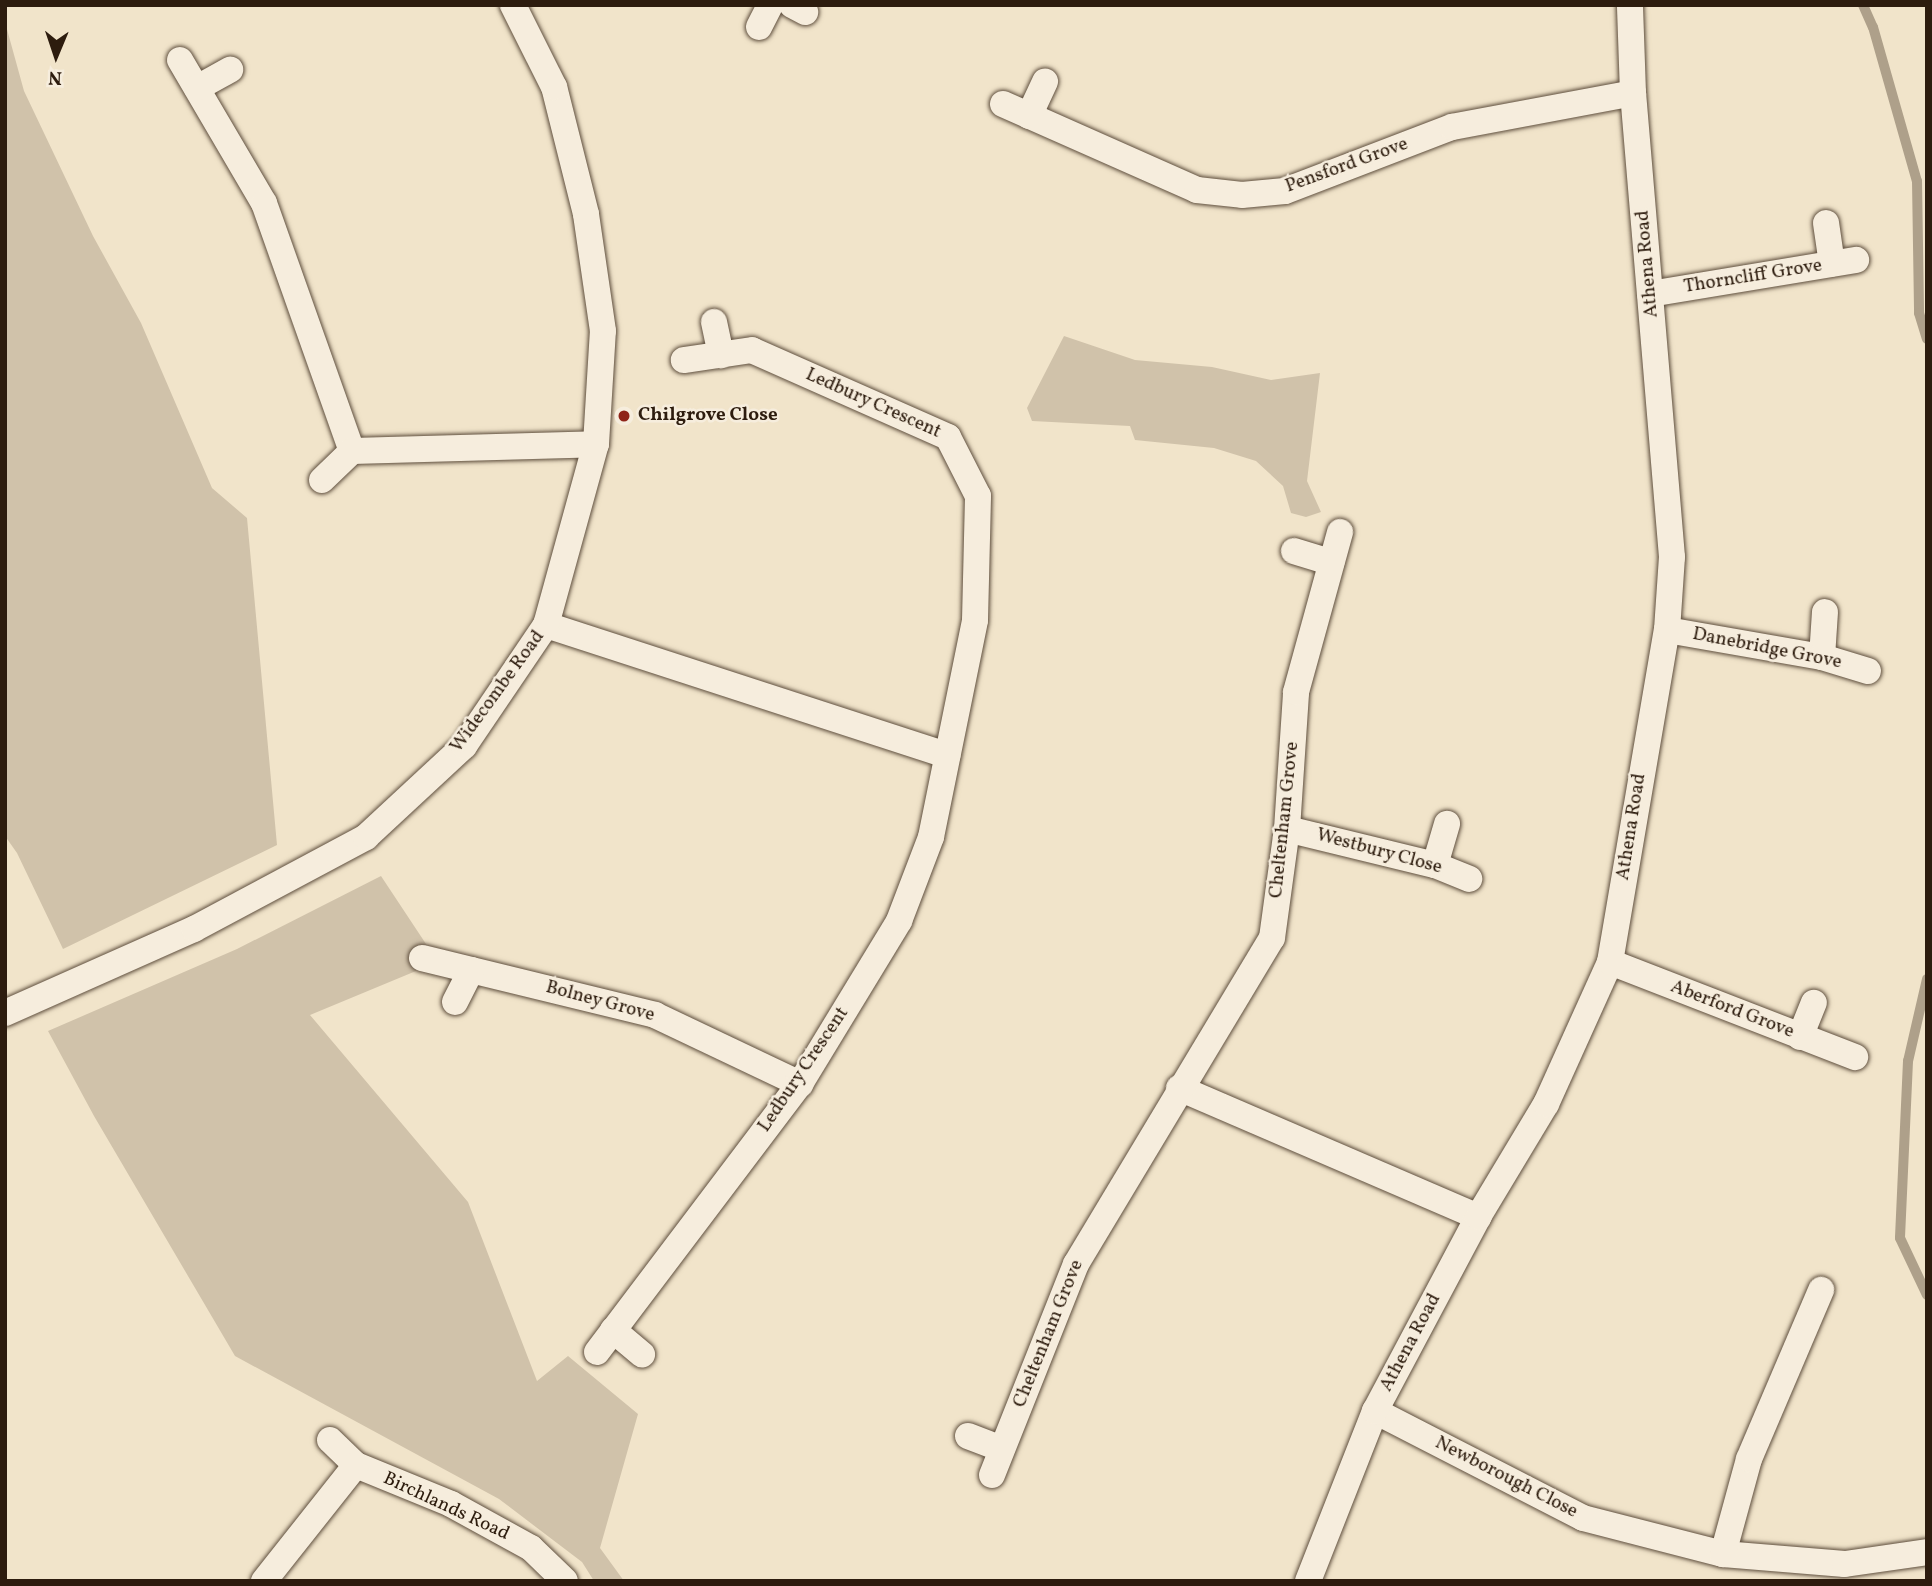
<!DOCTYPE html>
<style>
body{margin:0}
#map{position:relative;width:1932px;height:1586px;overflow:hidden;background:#f1e4ca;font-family:Vollkorn,serif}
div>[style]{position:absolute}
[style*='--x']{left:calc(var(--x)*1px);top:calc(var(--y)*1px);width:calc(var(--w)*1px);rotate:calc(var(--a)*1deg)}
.green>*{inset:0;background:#d0c2aa}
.stream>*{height:10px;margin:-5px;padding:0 5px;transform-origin:5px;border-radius:5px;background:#aea08a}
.roads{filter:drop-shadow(0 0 2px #5e4e3d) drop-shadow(0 0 2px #5e4e3d)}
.minor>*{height:26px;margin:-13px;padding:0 13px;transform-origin:13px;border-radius:13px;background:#f6eddd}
.dots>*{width:19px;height:19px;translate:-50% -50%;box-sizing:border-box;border:4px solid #f6eddd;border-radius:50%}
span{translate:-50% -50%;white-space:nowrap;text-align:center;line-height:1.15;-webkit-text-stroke:5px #f6eddd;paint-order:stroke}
.street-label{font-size:19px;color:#2d1c0e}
.poi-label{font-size:19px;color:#2d1c0e;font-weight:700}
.left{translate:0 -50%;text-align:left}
.frame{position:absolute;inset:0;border:7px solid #2d1c0e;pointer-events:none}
.north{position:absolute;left:21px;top:21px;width:70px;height:70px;-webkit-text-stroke:5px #f6eddd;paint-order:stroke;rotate:182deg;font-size:19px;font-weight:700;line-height:28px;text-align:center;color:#2d1c0e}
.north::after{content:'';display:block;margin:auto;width:24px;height:32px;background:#2d1c0e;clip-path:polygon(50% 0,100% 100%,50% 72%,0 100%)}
</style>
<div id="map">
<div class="green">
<i style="clip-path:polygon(5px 22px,24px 91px,93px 236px,141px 323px,212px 488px,247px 518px,277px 845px,63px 949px,17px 853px,5px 836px)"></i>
<i style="clip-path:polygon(1064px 336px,1135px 360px,1212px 367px,1271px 380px,1320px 373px,1307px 481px,1321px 512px,1306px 517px,1291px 513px,1283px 486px,1256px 461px,1214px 448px,1135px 440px,1130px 426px,1032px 421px,1027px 408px)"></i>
<i style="clip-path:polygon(381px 876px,428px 947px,416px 971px,310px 1015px,468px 1202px,537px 1381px,568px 1356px,638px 1414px,600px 1548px,624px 1581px,594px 1581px,582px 1562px,499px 1499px,235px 1356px,94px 1116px,48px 1031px,237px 949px)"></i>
</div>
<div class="stream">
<i style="--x:1863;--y:5;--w:24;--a:66"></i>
<i style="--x:1873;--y:27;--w:160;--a:74.1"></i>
<i style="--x:1917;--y:181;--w:132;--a:89.1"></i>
<i style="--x:1919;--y:313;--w:27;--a:73"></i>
<i style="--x:1927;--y:979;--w:84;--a:103"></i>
<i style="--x:1908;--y:1061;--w:177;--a:92.6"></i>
<i style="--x:1900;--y:1238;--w:63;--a:64.7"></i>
</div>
<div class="roads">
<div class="minor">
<i style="--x:792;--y:5;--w:15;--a:28"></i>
<i style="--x:759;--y:27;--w:25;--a:-63"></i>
<i style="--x:180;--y:60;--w:166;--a:59.6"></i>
<i style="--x:264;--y:203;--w:263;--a:70.5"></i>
<i style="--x:352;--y:451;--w:244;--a:-1.6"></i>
<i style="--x:197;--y:88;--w:38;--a:-29"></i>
<i style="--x:1003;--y:104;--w:212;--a:23.9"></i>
<i style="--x:1197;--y:190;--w:45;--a:6.3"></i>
<i style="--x:1242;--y:195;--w:43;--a:-5.3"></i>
<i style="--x:1285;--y:191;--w:179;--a:-21"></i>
<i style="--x:1452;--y:127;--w:184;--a:-10.6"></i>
<i style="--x:1029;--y:116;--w:38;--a:-65"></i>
<i style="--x:1826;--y:223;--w:41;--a:81.7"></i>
<i style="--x:1650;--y:294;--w:209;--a:-9.4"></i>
<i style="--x:714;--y:322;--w:34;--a:78"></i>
<i style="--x:322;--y:480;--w:42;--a:-44"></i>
<i style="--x:1294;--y:551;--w:39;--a:17"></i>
<i style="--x:546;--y:625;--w:422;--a:18"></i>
<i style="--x:1667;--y:630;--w:157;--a:9.9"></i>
<i style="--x:1822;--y:657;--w:48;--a:16.9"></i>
<i style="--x:1822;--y:657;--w:45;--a:-86.2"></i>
<i style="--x:1287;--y:829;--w:152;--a:13.7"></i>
<i style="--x:1435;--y:865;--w:37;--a:22"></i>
<i style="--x:1435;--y:865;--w:43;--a:-73.7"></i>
<i style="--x:422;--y:958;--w:240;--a:13.7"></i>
<i style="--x:655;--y:1015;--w:161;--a:25.4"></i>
<i style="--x:1610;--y:962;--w:263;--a:21.2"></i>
<i style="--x:455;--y:1002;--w:36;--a:-63"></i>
<i style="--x:5;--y:1013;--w:207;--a:-24"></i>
<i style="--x:194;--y:929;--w:195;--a:-28.1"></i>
<i style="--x:366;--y:837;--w:134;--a:-42.9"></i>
<i style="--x:464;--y:746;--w:146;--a:-55.9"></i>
<i style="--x:546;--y:625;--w:188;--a:-74.6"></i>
<i style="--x:596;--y:444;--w:113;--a:-86.5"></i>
<i style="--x:603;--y:331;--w:118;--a:-98.3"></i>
<i style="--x:586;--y:214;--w:131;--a:-104.1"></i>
<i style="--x:554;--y:87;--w:92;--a:-116.6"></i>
<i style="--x:1800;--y:1037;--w:37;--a:-68"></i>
<i style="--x:1179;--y:1088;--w:326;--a:23.3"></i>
<i style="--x:613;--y:1330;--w:38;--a:40"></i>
<i style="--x:597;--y:1352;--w:336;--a:-52.9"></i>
<i style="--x:800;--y:1084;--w:191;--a:-58.7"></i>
<i style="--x:899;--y:921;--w:90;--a:-69.1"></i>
<i style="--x:931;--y:837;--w:221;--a:-78.5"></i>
<i style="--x:975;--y:620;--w:124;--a:-88.6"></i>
<i style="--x:978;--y:496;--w:66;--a:-117"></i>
<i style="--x:948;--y:437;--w:214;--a:-156.1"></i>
<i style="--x:752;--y:350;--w:69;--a:171.6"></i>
<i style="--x:1375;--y:1411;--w:234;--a:27.2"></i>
<i style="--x:1583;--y:1518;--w:145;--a:14.4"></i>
<i style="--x:1723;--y:1554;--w:122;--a:4.7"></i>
<i style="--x:1845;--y:1564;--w:83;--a:-8.3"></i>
<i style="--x:968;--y:1436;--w:36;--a:21"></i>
<i style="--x:330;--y:1440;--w:36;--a:44"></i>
<i style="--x:356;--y:1465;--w:103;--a:22.3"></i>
<i style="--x:451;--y:1504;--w:91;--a:28.8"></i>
<i style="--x:531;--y:1548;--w:47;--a:44.1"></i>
<i style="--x:992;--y:1475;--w:227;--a:-68.3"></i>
<i style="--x:1076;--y:1264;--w:380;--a:-59"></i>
<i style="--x:1272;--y:938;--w:110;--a:-82.2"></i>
<i style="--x:1287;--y:829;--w:137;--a:-86.2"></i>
<i style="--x:1296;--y:692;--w:166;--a:-74.6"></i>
<i style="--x:1723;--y:1554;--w:98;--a:-74.7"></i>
<i style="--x:1749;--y:1459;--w:184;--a:-66.9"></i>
<i style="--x:264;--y:1581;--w:148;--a:-51.6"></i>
<i style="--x:1308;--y:1581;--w:183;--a:-68.5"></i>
<i style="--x:1375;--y:1411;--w:220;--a:-62"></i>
<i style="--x:1478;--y:1217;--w:132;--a:-59"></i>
<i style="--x:1546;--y:1104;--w:156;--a:-65.7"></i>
<i style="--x:1610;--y:962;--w:337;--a:-80.3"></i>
<i style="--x:1667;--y:630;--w:73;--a:-86.1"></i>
<i style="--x:1672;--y:557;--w:466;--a:-94.8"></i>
<i style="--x:1633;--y:93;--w:88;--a:-92"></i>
</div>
</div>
<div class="dots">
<i style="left:624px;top:416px;background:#8f2418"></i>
</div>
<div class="street-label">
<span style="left:1347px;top:166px;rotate:-20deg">Pensford Grove</span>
<span style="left:1648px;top:264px;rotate:-95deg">Athena Road</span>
<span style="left:1753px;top:277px;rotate:-9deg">Thorncliff Grove</span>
<span style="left:873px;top:404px;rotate:24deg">Ledbury Crescent</span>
<span style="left:1767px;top:649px;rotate:11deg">Danebridge Grove</span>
<span style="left:498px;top:692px;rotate:-54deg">Widecombe Road</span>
<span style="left:1285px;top:820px;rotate:-84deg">Cheltenham Grove</span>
<span style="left:1632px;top:827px;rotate:-81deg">Athena Road</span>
<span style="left:1379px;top:852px;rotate:15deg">Westbury Close</span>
<span style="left:600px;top:1002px;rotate:15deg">Bolney Grove</span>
<span style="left:1732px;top:1010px;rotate:21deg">Aberford Grove</span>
<span style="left:804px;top:1070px;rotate:-56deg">Ledbury Crescent</span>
<span style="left:1049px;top:1334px;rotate:-68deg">Cheltenham Grove</span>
<span style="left:1411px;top:1343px;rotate:-62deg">Athena Road</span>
<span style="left:1506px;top:1478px;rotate:27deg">Newborough Close</span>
<span style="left:446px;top:1507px;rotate:25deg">Birchlands Road</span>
</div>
<div class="poi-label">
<span class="left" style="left:638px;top:416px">Chilgrove Close</span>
</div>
<div class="frame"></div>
<div class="north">N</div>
</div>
